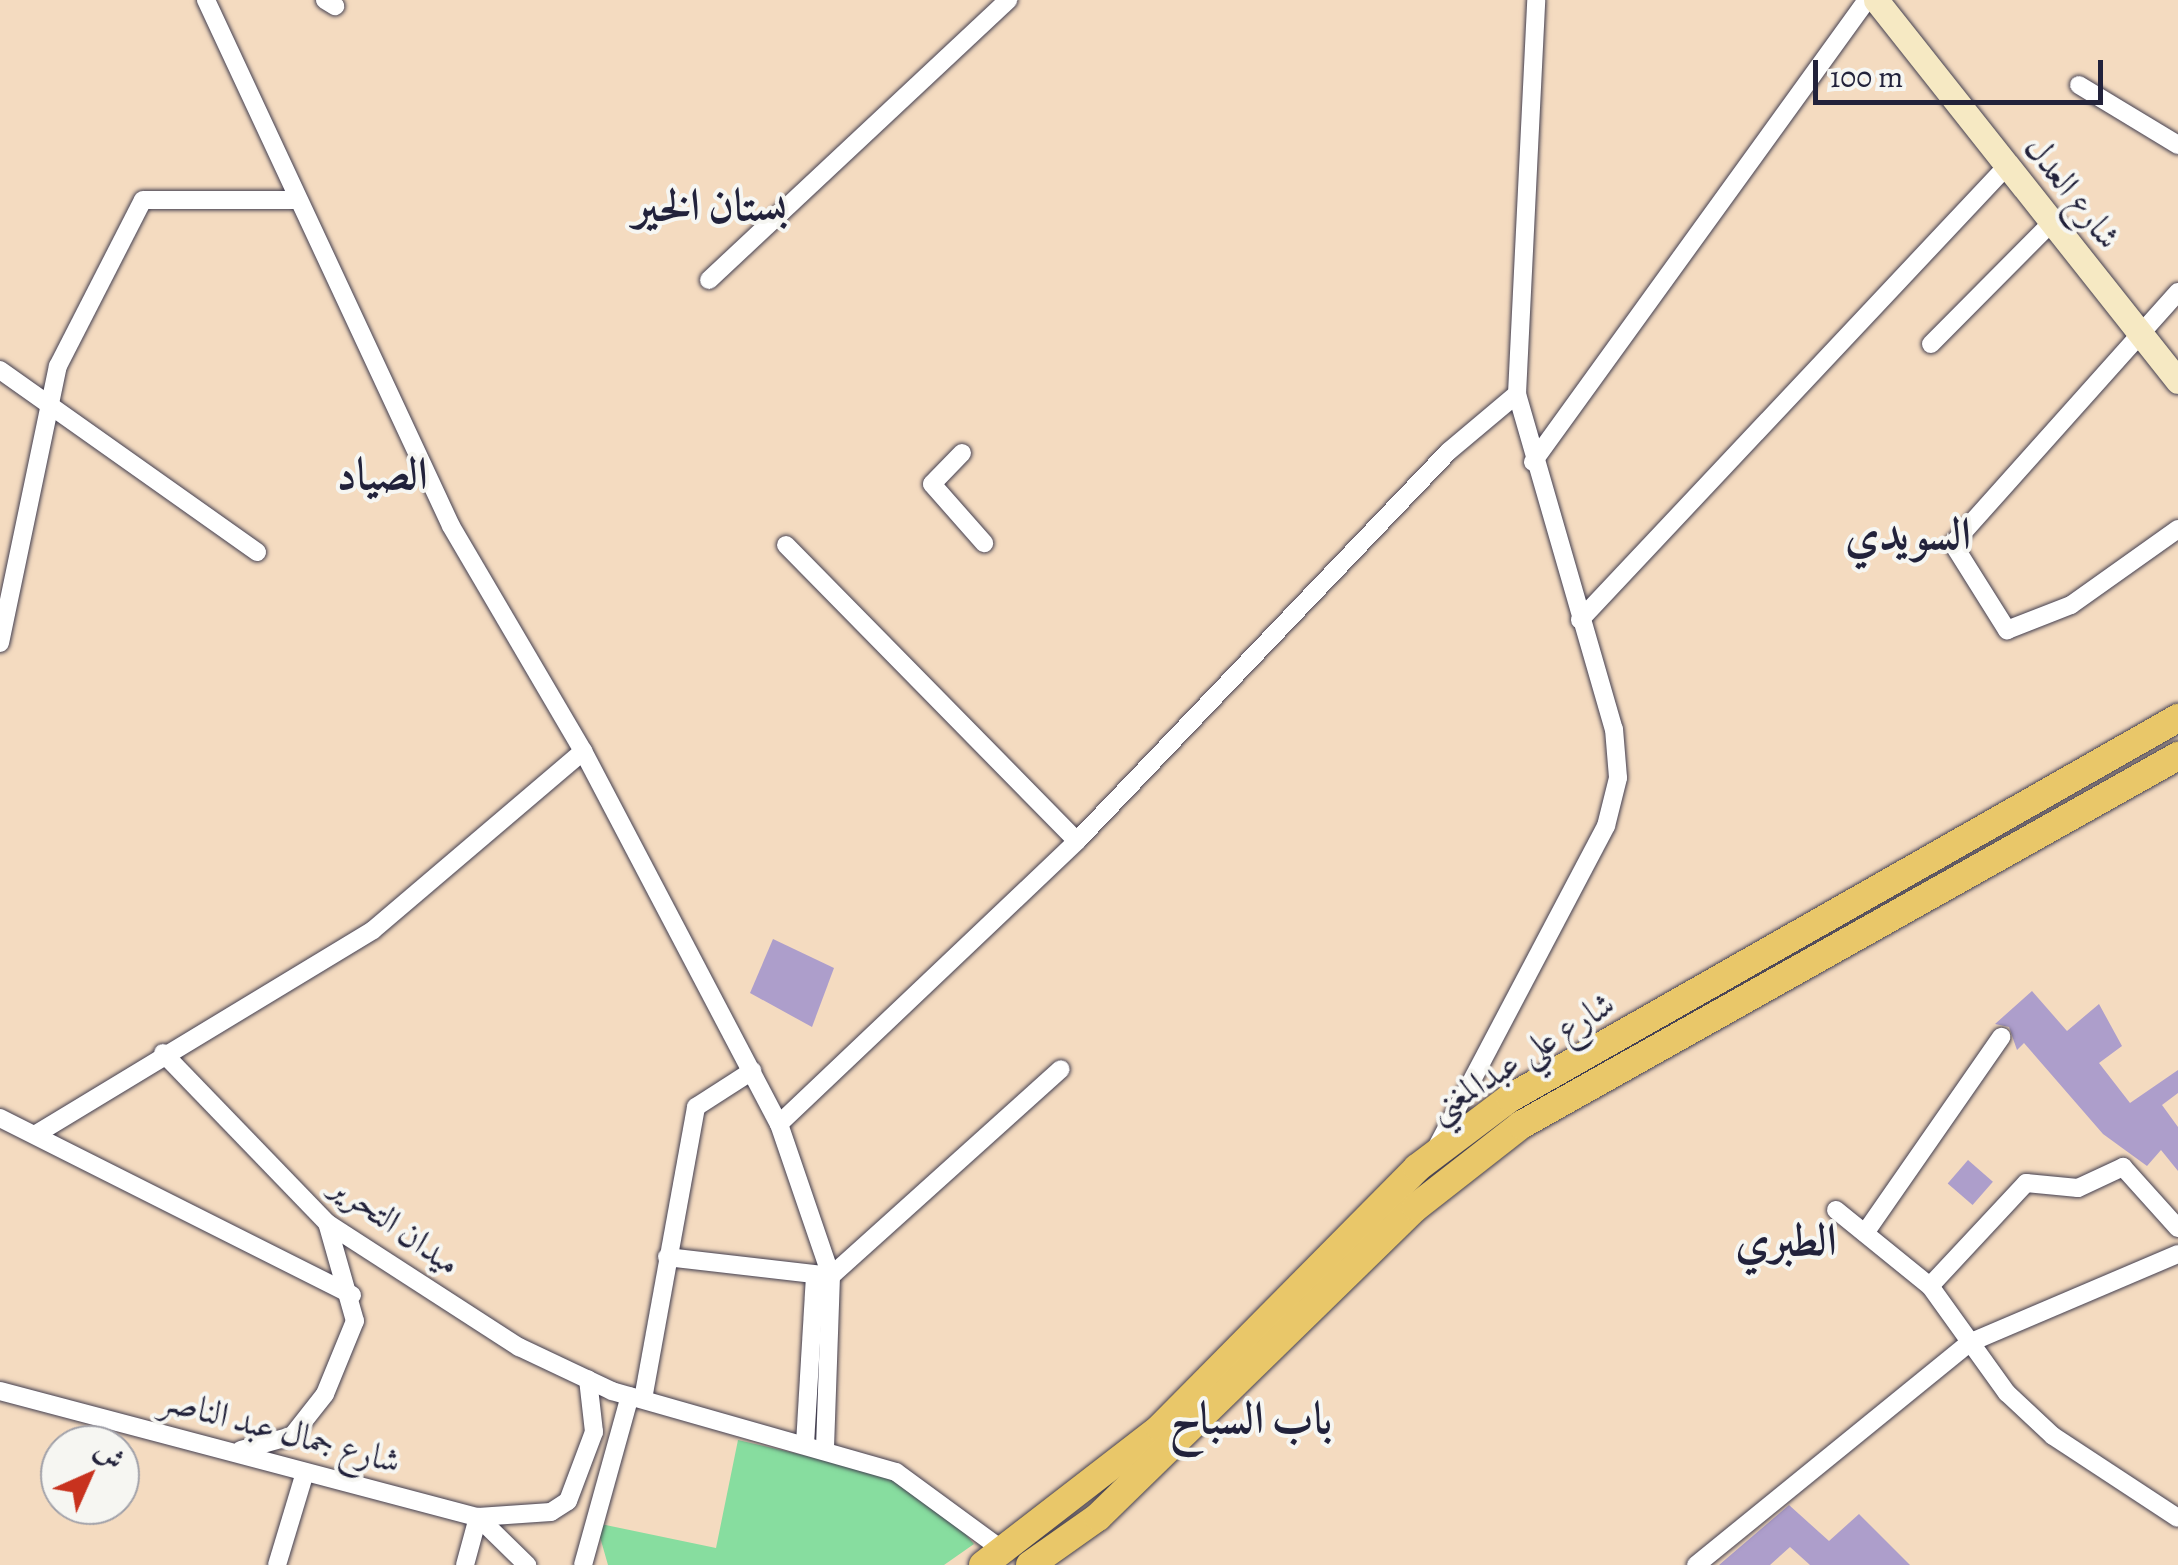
<!DOCTYPE html>
<meta charset="utf-8">
<style>
body{margin:0}
#map{position:relative;width:2178px;height:1565px;overflow:hidden;background:#f4dbc0;font-family:Alegreya,Amiri,serif}
div>[style]{position:absolute}
[style*='--x']{left:calc(var(--x)*1px);top:calc(var(--y)*1px);width:calc(var(--w)*1px);rotate:calc(var(--a)*1deg)}
.green>*{inset:0;background:#87dd9f}
.building>*{inset:0;background:#ad9ecb;transform-origin:0 0}
.roads{filter:drop-shadow(0 0 2px #423e4f) drop-shadow(0 0 2px #423e4f)}
.street>*{height:18px;margin:-9px;padding:0 9px;transform-origin:9px;border-radius:9px;background:#fff}
.secondary>*{height:25px;margin:-12.5px;padding:0 12.5px;transform-origin:12.5px;border-radius:12.5px;background:#f6e9c3}
.primary>*{height:28px;margin:-14px;padding:0 14px;transform-origin:14px;border-radius:14px;background:#e9c769}
span{translate:-50% -50%;white-space:nowrap;text-align:center;line-height:1.15;-webkit-text-stroke:8px #f6f6f2;paint-order:stroke}
.street-label{font-size:35px;color:#22223b}
.district-label{font-size:45px;color:#22223b;font-weight:700}
.north{position:absolute;left:40px;top:1425px;width:100px;height:100px;box-sizing:border-box;background:#f6f6f2;border:2px solid #a1a1a9;border-radius:50%;rotate:45deg;font-size:28px;font-weight:700;line-height:40px;text-align:center;color:#22223b}
.north::after{content:'';display:block;margin:auto;width:35px;height:45px;background:#c8321e;clip-path:polygon(50% 0,100% 100%,50% 72%,0 100%)}
.scale{position:absolute;left:1813px;top:60px;width:290px;height:45px;box-sizing:border-box;border:5px solid #22223b;border-top:0;padding-left:12px;font-size:30px;line-height:35px;white-space:nowrap;color:#22223b;-webkit-text-stroke:8px #f6f6f2;paint-order:stroke}
</style>
<div id="map">
<div class="green">
<i style="clip-path:polygon(738px 1440px,888px 1475px,939px 1503px,974px 1544px,944px 1565px,608px 1565px,596px 1523px,716px 1548px)"></i>
</div>
<div class="building">
<i style="clip-path:polygon(773px 939px,834px 968px,812px 1027px,750px 993px)"></i>
<i style="clip-path:polygon(2032px 991px,2067px 1031px,2099px 1004px,2122px 1046px,2099px 1063px,2130px 1103px,2178px 1070px,2178px 1093px,2162px 1105px,2178px 1127px,2178px 1171px,2161px 1150px,2147px 1166px,2103px 1134px,2024px 1043px,2017px 1050px,2009px 1027px,1995px 1024px)"></i>
<i style="left:1968px;top:1160px;width:33px;height:31px;rotate:41deg"></i>
<i style="clip-path:polygon(1789px 1505px,1829px 1541px,1859px 1514px,1910px 1565px,1810px 1565px,1790px 1547px,1770px 1565px,1719px 1565px)"></i>
</div>
<div class="roads">
<div class="street">
<i style="--x:206;--y:0;--w:580;--a:65.02"></i>
<i style="--x:451;--y:526;--w:261;--a:59.6"></i>
<i style="--x:583;--y:751;--w:421;--a:62.3"></i>
<i style="--x:779;--y:1124;--w:161;--a:71.1"></i>
<i style="--x:831;--y:1276;--w:173;--a:92"></i>
<i style="--x:325;--y:0;--w:12;--a:31"></i>
<i style="--x:2079;--y:85;--w:116;--a:31.2"></i>
<i style="--x:709;--y:280;--w:410;--a:-43.1"></i>
<i style="--x:2178;--y:292;--w:338;--a:131.8"></i>
<i style="--x:1953;--y:544;--w:102;--a:57.9"></i>
<i style="--x:2007;--y:630;--w:69;--a:-21.3"></i>
<i style="--x:2071;--y:605;--w:131;--a:-35.4"></i>
<i style="--x:1931;--y:344;--w:173;--a:-45.2"></i>
<i style="--x:0;--y:370;--w:315;--a:35.3"></i>
<i style="--x:1517;--y:394;--w:394;--a:-87.2"></i>
<i style="--x:962;--y:453;--w:43;--a:134.1"></i>
<i style="--x:932;--y:484;--w:79;--a:48.6"></i>
<i style="--x:1533;--y:462;--w:570;--a:-54.14"></i>
<i style="--x:786;--y:545;--w:415;--a:45.5"></i>
<i style="--x:1580;--y:620;--w:623;--a:-46.76"></i>
<i style="--x:0;--y:643;--w:283;--a:-78.2"></i>
<i style="--x:58;--y:366;--w:186;--a:-62.9"></i>
<i style="--x:143;--y:200;--w:154;--a:0"></i>
<i style="--x:163;--y:1053;--w:236;--a:46"></i>
<i style="--x:327;--y:1223;--w:229;--a:32.9"></i>
<i style="--x:519;--y:1347;--w:103;--a:25.3"></i>
<i style="--x:612;--y:1391;--w:295;--a:15.9"></i>
<i style="--x:896;--y:1472;--w:134;--a:36.2"></i>
<i style="--x:0;--y:1118;--w:394;--a:26.7"></i>
<i style="--x:779;--y:1124;--w:411;--a:-43.5"></i>
<i style="--x:1077;--y:841;--w:539;--a:-46.35"></i>
<i style="--x:1449;--y:451;--w:89;--a:-40"></i>
<i style="--x:1517;--y:394;--w:349;--a:73.9"></i>
<i style="--x:1614;--y:729;--w:49;--a:85.3"></i>
<i style="--x:1618;--y:778;--w:49;--a:104"></i>
<i style="--x:1606;--y:826;--w:362;--a:117.8"></i>
<i style="--x:38;--y:1133;--w:392;--a:-31.2"></i>
<i style="--x:373;--y:930;--w:276;--a:-40.4"></i>
<i style="--x:1836;--y:1210;--w:121;--a:39"></i>
<i style="--x:1930;--y:1286;--w:132;--a:54.3"></i>
<i style="--x:2007;--y:1393;--w:63;--a:43.1"></i>
<i style="--x:2053;--y:1436;--w:149;--a:33.3"></i>
<i style="--x:1865;--y:1233;--w:239;--a:-55.2"></i>
<i style="--x:667;--y:1257;--w:165;--a:6.6"></i>
<i style="--x:831;--y:1276;--w:309;--a:-42"></i>
<i style="--x:1930;--y:1286;--w:141;--a:-47"></i>
<i style="--x:2026;--y:1183;--w:52;--a:5.5"></i>
<i style="--x:2078;--y:1188;--w:50;--a:-25"></i>
<i style="--x:2123;--y:1167;--w:82;--a:48"></i>
<i style="--x:0;--y:1391;--w:494;--a:14.8"></i>
<i style="--x:478;--y:1517;--w:69;--a:44.4"></i>
<i style="--x:643;--y:1399;--w:297;--a:-79.7"></i>
<i style="--x:696;--y:1107;--w:67;--a:-32.7"></i>
<i style="--x:805;--y:1444;--w:169;--a:-86.6"></i>
<i style="--x:241;--y:1450;--w:53;--a:-15.4"></i>
<i style="--x:292;--y:1436;--w:53;--a:-51.8"></i>
<i style="--x:325;--y:1394;--w:79;--a:-67.7"></i>
<i style="--x:355;--y:1321;--w:102;--a:-105.9"></i>
<i style="--x:277;--y:1565;--w:97;--a:-73.2"></i>
<i style="--x:465;--y:1565;--w:50;--a:-74.8"></i>
<i style="--x:478;--y:1517;--w:73;--a:-3.9"></i>
<i style="--x:551;--y:1512;--w:20;--a:-33"></i>
<i style="--x:568;--y:1501;--w:74;--a:-69.4"></i>
<i style="--x:594;--y:1432;--w:53;--a:-96.5"></i>
<i style="--x:583;--y:1565;--w:175;--a:-74.5"></i>
<i style="--x:1696;--y:1565;--w:352;--a:-39.1"></i>
<i style="--x:1969;--y:1343;--w:227;--a:-23.1"></i>
</div>
<div class="secondary">
<i style="--x:1876;--y:0;--w:486;--a:51.6"></i>
</div>
<div class="primary">
<i style="--x:983;--y:1565;--w:224;--a:-37.7"></i>
<i style="--x:1160;--y:1428;--w:366;--a:-45.3"></i>
<i style="--x:1417;--y:1168;--w:116;--a:-37"></i>
<i style="--x:1510;--y:1098;--w:769;--a:-29.63"></i>
<i style="--x:1030;--y:1565;--w:83;--a:-35.2"></i>
<i style="--x:1098;--y:1517;--w:444;--a:-44.3"></i>
<i style="--x:1416;--y:1207;--w:133;--a:-38"></i>
<i style="--x:1521;--y:1125;--w:754;--a:-29.32"></i>
</div>
</div>
<div class="street-label">
<span style="left:2073px;top:192px;rotate:52deg">شارع العدل</span>
<span style="left:1521px;top:1056px;rotate:-32deg">شارع علي عبدالمغني</span>
<span style="left:396px;top:1224px;rotate:35deg">ميدان التحرير</span>
<span style="left:281px;top:1430px;rotate:15deg">شارع جمال عبد الناصر</span>
</div>
<div class="district-label">
<span style="left:710px;top:206px">بستان الخير</span>
<span style="left:382px;top:475px">الصياد</span>
<span style="left:1908px;top:535px">السويدي</span>
<span style="left:1786px;top:1241px">الطبري</span>
<span style="left:1251px;top:1419px">باب السباح</span>
</div>
<div class="north">ش</div>
<div class="scale">100 m</div>
</div>
